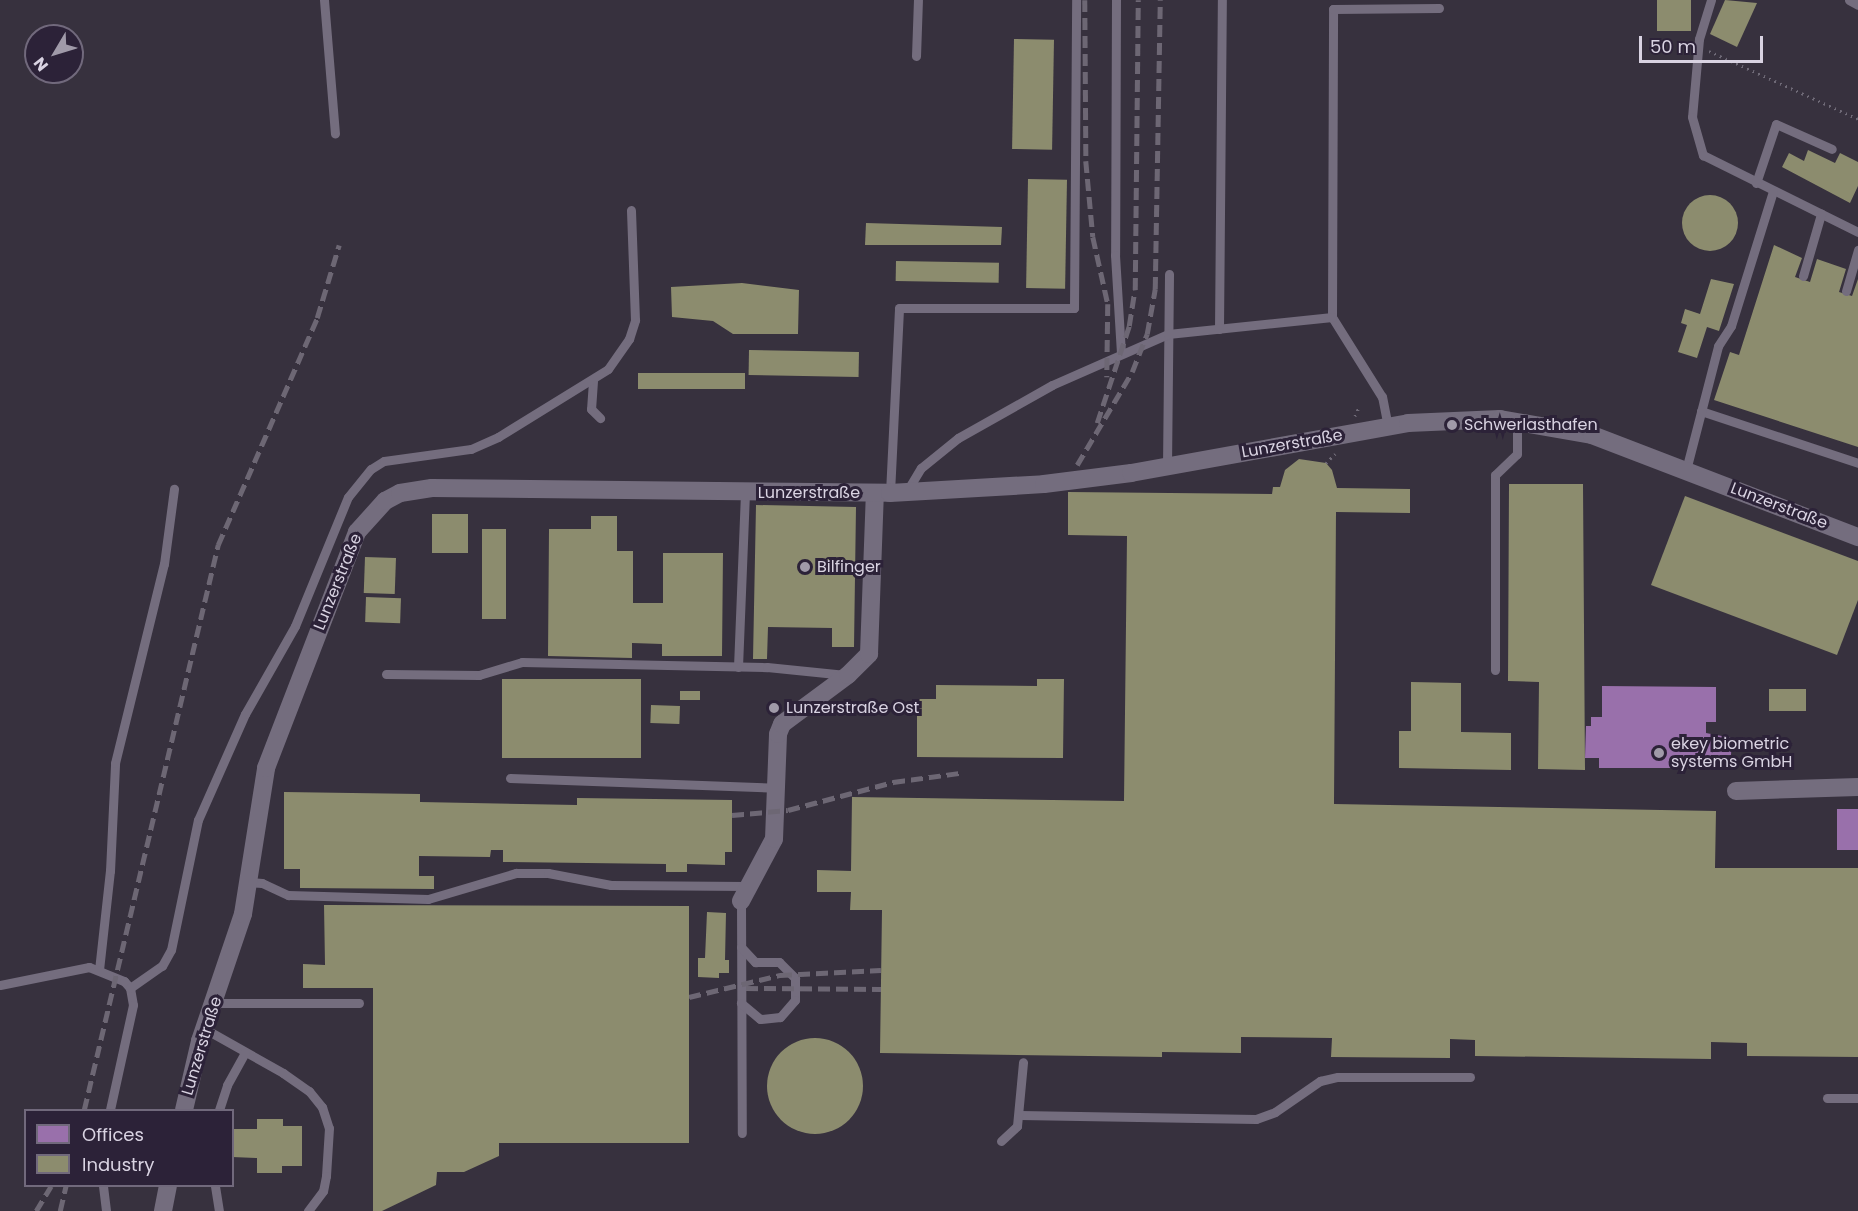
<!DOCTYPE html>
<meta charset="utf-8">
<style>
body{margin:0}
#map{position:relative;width:1858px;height:1211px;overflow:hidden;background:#37313e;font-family:Poppins,sans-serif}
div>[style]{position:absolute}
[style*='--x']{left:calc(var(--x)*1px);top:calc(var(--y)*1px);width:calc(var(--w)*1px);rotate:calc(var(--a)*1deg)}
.offices>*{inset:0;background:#9970ab;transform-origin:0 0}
.industry>*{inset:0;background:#8c8c6e;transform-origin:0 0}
.round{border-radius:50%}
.path>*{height:3px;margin-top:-1.5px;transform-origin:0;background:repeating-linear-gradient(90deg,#6f6a77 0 1.5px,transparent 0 6px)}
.service>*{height:9px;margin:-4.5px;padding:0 4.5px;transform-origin:4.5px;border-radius:4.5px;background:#746d7e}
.minor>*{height:18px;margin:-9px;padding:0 9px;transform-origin:9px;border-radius:9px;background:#746d7e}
.rail>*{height:4.5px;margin-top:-2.25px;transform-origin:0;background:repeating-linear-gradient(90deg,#6d6774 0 12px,transparent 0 18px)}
.dots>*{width:16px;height:16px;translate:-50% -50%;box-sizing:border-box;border:3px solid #2c2238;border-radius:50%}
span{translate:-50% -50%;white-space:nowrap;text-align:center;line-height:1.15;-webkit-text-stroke:6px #2c2238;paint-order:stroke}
.poi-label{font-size:16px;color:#d9d3e2}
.left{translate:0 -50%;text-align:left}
.street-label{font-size:16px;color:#d9d3e2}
.legend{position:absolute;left:24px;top:1109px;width:210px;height:78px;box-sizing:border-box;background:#2c2238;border:2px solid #71697c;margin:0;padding:8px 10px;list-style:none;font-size:18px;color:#d9d3e2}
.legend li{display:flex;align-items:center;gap:12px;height:30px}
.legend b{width:30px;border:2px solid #71697c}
.north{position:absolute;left:24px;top:24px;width:60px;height:60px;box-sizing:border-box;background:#2c2238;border:2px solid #71697c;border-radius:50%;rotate:232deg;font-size:16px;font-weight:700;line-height:24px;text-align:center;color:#d9d3e2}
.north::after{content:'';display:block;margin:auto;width:21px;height:27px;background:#a09aa9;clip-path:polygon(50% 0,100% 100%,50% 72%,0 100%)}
.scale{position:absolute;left:1639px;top:36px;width:124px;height:27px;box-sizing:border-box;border:3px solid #d9d3e2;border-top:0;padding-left:8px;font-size:18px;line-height:21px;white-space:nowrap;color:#d9d3e2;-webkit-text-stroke:4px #2c2238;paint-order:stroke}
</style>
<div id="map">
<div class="offices">
<i style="clip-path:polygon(1602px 686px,1716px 687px,1716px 722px,1706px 722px,1706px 733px,1732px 738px,1731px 755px,1720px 755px,1720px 768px,1599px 768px,1599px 758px,1585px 758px,1586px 726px,1591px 726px,1591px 717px,1602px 717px)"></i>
<i style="left:1837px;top:809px;width:21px;height:41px"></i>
</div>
<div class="industry">
<i style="left:1657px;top:0;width:34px;height:31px"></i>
<i style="clip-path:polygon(1725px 0,1757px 3px,1737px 47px,1710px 34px)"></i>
<i style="left:1014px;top:39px;width:40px;height:110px;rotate:1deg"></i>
<i style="clip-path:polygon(1808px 150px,1835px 163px,1840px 153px,1858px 162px,1858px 186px,1850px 203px,1782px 167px,1789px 153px,1804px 161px)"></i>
<i style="left:1028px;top:179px;width:39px;height:109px;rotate:1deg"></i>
<i class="round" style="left:1682px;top:195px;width:56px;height:56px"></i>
<i style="clip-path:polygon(866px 223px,1002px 227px,1001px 245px,865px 245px)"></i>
<i style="clip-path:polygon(1774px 245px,1802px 258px,1795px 277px,1810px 282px,1817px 259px,1846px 269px,1839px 292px,1852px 296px,1858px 279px,1858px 447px,1714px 400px,1730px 352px,1739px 355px)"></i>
<i style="left:896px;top:261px;width:103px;height:20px;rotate:1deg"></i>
<i style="clip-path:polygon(1711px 279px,1734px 284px,1719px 331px,1707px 327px,1697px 358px,1678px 352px,1687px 325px,1681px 323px,1685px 309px,1700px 314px)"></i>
<i style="clip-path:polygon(742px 283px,799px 290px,798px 334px,733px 334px,713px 321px,672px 317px,671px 287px)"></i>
<i style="left:749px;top:350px;width:110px;height:25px;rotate:1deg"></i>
<i style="left:745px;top:373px;width:16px;height:107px;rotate:90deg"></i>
<i style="clip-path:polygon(1299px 459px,1326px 463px,1332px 470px,1337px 488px,1410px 489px,1410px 513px,1336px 512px,1334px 804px,1716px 811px,1715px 868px,1858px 868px,1858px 1057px,1747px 1056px,1747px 1043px,1711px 1042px,1711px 1059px,1475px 1056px,1475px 1040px,1450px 1039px,1450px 1058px,1331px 1057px,1332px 1038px,1241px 1037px,1241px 1053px,1162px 1052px,1162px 1057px,880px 1053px,882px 910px,850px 910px,851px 892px,817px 892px,817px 870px,851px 871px,852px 797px,1124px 801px,1127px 536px,1068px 535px,1068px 492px,1272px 494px,1273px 487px,1280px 487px,1285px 470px)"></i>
<i style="clip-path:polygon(1509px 484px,1583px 484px,1585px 770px,1538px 769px,1539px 682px,1508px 681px)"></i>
<i style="clip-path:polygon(1685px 496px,1858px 561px,1858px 600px,1837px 655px,1651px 585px)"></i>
<i style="clip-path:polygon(756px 505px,856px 507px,854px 647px,832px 647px,832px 628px,768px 627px,767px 659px,753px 659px)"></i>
<i style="left:432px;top:514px;width:36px;height:39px"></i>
<i style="clip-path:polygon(591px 516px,617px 516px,617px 551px,633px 551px,633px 603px,663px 603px,663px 553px,723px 553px,722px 656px,662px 656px,662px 644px,632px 643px,632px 658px,548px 656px,549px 529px,591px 529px)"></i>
<i style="left:482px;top:529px;width:24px;height:90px"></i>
<i style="left:365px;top:557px;width:31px;height:36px;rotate:2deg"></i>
<i style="left:366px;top:597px;width:35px;height:25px;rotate:2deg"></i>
<i style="left:502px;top:679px;width:139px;height:79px"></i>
<i style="clip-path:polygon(1037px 679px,1064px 679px,1063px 758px,917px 757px,917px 699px,936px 699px,936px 685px,1037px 686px)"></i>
<i style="clip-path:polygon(1411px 682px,1461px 683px,1461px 732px,1511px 733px,1511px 770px,1399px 768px,1399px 731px,1411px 731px)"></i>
<i style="left:1769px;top:689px;width:37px;height:22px"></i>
<i style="left:680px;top:691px;width:20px;height:9px"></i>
<i style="left:651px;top:705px;width:29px;height:18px;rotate:2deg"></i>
<i style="clip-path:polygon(284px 792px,420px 794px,420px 802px,577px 805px,577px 798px,732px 800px,732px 852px,725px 852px,725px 865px,687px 864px,687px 872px,666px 872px,666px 864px,503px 862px,503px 850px,491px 850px,490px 857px,419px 856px,419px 876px,434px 876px,434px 889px,300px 888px,300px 869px,284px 869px)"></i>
<i style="clip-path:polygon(324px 905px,689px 906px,689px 1143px,499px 1143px,499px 1156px,464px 1172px,437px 1172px,436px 1185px,382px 1211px,373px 1211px,373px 988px,303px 988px,303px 964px,325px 965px)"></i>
<i style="clip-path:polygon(707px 912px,726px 913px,725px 960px,729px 960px,729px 973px,719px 973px,719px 978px,698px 977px,698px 958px,705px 958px)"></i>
<i class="round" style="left:767px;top:1038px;width:96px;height:96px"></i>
<i style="clip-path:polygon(257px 1119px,283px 1119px,283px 1126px,302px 1126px,302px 1166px,282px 1166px,282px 1173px,257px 1173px,257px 1158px,232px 1157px,232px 1129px,257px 1129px)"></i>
</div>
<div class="path">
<i style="--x:1709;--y:51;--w:164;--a:24.5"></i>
<i style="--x:1355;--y:416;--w:10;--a:-66"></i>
<i style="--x:1326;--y:463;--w:13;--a:-45"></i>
</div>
<div class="service">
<i style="--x:324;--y:0;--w:134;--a:85.3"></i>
<i style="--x:1116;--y:0;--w:255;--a:90.2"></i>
<i style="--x:1115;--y:255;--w:99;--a:86.5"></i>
<i style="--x:1711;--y:0;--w:41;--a:107.1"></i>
<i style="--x:1699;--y:39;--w:78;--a:95.1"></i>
<i style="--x:1692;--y:117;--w:40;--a:74"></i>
<i style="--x:1703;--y:155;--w:173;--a:26.4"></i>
<i style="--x:1849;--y:0;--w:10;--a:29"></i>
<i style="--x:916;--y:56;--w:56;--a:-88"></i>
<i style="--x:1756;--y:183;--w:62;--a:-71.3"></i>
<i style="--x:1776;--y:124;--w:61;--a:24.1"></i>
<i style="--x:1803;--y:276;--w:65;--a:-73.8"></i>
<i style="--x:1846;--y:291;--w:43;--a:-73.7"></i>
<i style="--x:1219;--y:329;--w:329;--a:-89.5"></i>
<i style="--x:593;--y:381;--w:28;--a:94"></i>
<i style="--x:591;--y:409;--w:13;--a:45"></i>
<i style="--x:1701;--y:411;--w:165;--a:18.3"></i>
<i style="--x:1388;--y:427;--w:31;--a:-101"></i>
<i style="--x:1382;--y:397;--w:94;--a:-122"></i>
<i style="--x:1332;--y:317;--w:308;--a:-89.8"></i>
<i style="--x:1333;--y:9;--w:106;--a:-0.5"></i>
<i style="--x:1167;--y:467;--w:193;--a:-89.4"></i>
<i style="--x:1686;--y:470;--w:128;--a:-75.5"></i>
<i style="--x:1718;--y:346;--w:24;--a:-57"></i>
<i style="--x:1731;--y:326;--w:141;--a:-72.7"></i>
<i style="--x:907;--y:491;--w:27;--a:-59"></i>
<i style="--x:921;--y:468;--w:48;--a:-39"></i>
<i style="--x:958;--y:438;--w:108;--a:-29.4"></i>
<i style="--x:1052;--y:385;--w:127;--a:-23.7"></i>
<i style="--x:1168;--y:334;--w:165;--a:-5.9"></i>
<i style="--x:890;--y:493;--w:185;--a:-87.2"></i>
<i style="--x:899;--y:308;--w:175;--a:0"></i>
<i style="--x:1074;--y:308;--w:308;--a:-89.6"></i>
<i style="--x:738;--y:667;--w:174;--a:-87.7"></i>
<i style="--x:1495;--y:670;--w:195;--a:-90"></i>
<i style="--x:1495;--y:475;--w:30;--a:-44"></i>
<i style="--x:1517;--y:454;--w:33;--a:-90"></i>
<i style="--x:386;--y:674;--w:93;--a:0.6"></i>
<i style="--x:479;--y:675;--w:45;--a:-16.8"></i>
<i style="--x:522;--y:662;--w:245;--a:1.2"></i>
<i style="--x:767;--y:667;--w:79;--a:5.8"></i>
<i style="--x:510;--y:778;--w:267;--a:2.1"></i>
<i style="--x:248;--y:882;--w:14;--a:4"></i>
<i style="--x:262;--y:883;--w:29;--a:25"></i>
<i style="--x:288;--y:895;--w:140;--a:1.6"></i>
<i style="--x:428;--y:899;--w:92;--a:-16.5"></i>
<i style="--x:516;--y:873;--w:32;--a:0"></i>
<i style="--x:548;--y:873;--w:64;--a:10.8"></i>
<i style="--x:611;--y:885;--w:136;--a:0.4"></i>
<i style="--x:741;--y:901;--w:232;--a:89.8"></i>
<i style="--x:741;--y:947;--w:21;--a:47"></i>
<i style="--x:755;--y:962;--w:24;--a:0"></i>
<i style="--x:779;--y:962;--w:23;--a:45"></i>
<i style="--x:795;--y:978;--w:22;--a:90"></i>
<i style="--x:795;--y:1000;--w:23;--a:131"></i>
<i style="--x:780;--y:1017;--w:20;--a:174"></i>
<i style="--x:760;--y:1019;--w:25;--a:-140"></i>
<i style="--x:99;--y:970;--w:100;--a:-83.7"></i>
<i style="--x:110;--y:871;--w:108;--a:-87.3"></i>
<i style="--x:115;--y:763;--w:205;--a:-76.2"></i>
<i style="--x:164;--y:564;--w:76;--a:-82.4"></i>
<i style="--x:0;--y:985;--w:91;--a:-11.4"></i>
<i style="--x:89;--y:967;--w:38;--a:22"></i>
<i style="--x:124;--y:981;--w:9;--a:49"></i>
<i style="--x:130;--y:988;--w:17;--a:80"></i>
<i style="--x:133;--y:1005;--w:107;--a:102.4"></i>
<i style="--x:130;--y:988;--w:39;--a:-35"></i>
<i style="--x:162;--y:966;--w:18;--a:-61"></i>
<i style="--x:171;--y:950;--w:133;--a:-78.3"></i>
<i style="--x:198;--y:820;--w:116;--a:-66.1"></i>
<i style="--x:245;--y:714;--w:101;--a:-60.4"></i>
<i style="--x:295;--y:626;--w:139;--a:-67.7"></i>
<i style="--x:348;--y:497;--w:36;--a:-51"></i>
<i style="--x:371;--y:469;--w:15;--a:-32"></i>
<i style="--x:384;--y:461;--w:88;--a:-7.9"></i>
<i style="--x:471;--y:449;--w:30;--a:-24"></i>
<i style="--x:498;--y:437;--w:129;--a:-31.7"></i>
<i style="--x:608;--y:369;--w:37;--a:-55"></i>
<i style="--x:629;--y:339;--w:20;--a:-72"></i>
<i style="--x:635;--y:320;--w:110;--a:-92.1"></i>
<i style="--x:214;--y:1003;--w:145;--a:0"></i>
<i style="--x:205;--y:1029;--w:90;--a:29.4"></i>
<i style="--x:283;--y:1073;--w:32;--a:35"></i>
<i style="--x:309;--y:1091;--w:21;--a:51"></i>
<i style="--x:322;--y:1107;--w:22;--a:72"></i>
<i style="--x:329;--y:1128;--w:48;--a:93.6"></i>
<i style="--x:326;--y:1176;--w:15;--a:101"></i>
<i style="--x:323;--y:1191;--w:25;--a:127"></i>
<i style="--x:1827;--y:1098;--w:31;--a:0"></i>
<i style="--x:219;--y:1110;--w:26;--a:-72"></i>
<i style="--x:227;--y:1085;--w:37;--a:-61"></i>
<i style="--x:1020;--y:1115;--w:236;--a:1"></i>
<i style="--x:1256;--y:1119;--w:20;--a:-20"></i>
<i style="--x:1275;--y:1112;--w:55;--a:-34.6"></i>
<i style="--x:1320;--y:1081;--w:18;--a:-13"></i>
<i style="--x:1338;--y:1077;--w:132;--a:0"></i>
<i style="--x:1001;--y:1141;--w:22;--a:-43"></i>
<i style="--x:1017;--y:1126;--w:64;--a:-84.6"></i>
<i style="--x:103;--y:1186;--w:25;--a:83"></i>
<i style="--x:215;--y:1186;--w:25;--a:81"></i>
</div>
<div class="minor">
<i style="--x:1736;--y:791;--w:122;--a:-1.9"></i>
<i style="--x:741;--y:901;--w:70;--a:-62"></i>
<i style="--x:774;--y:839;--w:105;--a:-87.8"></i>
<i style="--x:778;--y:734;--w:11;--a:-68"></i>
<i style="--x:782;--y:724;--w:82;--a:-36.6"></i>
<i style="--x:848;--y:675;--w:30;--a:-45"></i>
<i style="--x:869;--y:654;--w:161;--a:-87.9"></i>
<i style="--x:184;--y:1110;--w:71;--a:-76.9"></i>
<i style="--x:200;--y:1041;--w:134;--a:-71.3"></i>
<i style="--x:243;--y:914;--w:148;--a:-81"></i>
<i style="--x:266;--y:768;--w:253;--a:-68.9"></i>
<i style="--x:357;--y:532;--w:42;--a:-47.9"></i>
<i style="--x:385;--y:501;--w:17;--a:-28"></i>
<i style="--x:400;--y:493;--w:32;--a:-9"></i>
<i style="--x:432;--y:488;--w:458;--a:0.6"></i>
<i style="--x:890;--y:493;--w:154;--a:-3.3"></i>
<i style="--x:1044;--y:484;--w:88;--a:-7.2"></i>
<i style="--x:1131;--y:473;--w:281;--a:-10.2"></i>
<i style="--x:1408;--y:423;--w:92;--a:-2.5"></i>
<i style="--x:1500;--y:419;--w:93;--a:9.9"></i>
<i style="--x:1592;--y:435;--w:285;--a:21"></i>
<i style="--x:163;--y:1211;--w:25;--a:-79"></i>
</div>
<div class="rail">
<i style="--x:1085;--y:0;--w:161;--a:89.6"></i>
<i style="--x:1086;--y:161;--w:76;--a:84.7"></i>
<i style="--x:1093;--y:237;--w:69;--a:77.4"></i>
<i style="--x:1108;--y:304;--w:73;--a:90.8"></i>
<i style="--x:1097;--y:423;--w:102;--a:-71.7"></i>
<i style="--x:1129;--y:326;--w:36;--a:-81"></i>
<i style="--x:1135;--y:290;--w:290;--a:-89.4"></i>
<i style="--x:1077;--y:465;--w:108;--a:-59.4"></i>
<i style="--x:1132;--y:372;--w:41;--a:-68.5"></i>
<i style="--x:1147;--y:334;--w:46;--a:-79.9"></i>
<i style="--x:1155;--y:289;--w:289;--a:-89"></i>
<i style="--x:732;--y:815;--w:56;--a:-5.1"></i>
<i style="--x:788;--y:810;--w:109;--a:-14.9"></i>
<i style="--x:893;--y:782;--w:68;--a:-7.7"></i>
<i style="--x:746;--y:988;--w:135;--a:0.4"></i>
<i style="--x:689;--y:997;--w:94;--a:-13.6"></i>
<i style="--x:780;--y:975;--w:101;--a:-2.8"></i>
<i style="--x:84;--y:1110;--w:581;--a:-76.66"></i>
<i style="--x:218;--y:545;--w:248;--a:-66.4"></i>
<i style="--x:317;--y:318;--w:76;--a:-73.2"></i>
<i style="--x:36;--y:1211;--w:29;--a:-59"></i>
<i style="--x:60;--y:1211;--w:26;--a:-77"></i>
</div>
<div class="dots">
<i style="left:1452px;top:425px;background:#a09aa9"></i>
<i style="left:805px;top:567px;background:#a09aa9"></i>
<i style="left:774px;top:708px;background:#a09aa9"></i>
<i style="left:1659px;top:753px;background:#a09aa9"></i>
</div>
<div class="poi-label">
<span class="left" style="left:1464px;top:425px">Schwerlasthafen</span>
<span class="left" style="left:817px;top:567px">Bilfinger</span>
<span class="left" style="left:786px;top:708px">Lunzerstraße Ost</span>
<span class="left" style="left:1671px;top:753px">ekey biometric<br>systems GmbH</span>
</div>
<div class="street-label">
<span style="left:1292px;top:444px;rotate:-10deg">Lunzerstraße</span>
<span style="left:809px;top:493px">Lunzerstraße</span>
<span style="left:1779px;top:506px;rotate:21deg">Lunzerstraße</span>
<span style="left:338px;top:582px;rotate:-68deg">Lunzerstraße</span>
<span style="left:202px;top:1046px;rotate:-73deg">Lunzerstraße</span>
</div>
<ul class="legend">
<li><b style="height:16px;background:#9970ab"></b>Offices</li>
<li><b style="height:16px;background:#8c8c6e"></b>Industry</li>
</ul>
<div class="north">N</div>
<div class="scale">50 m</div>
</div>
